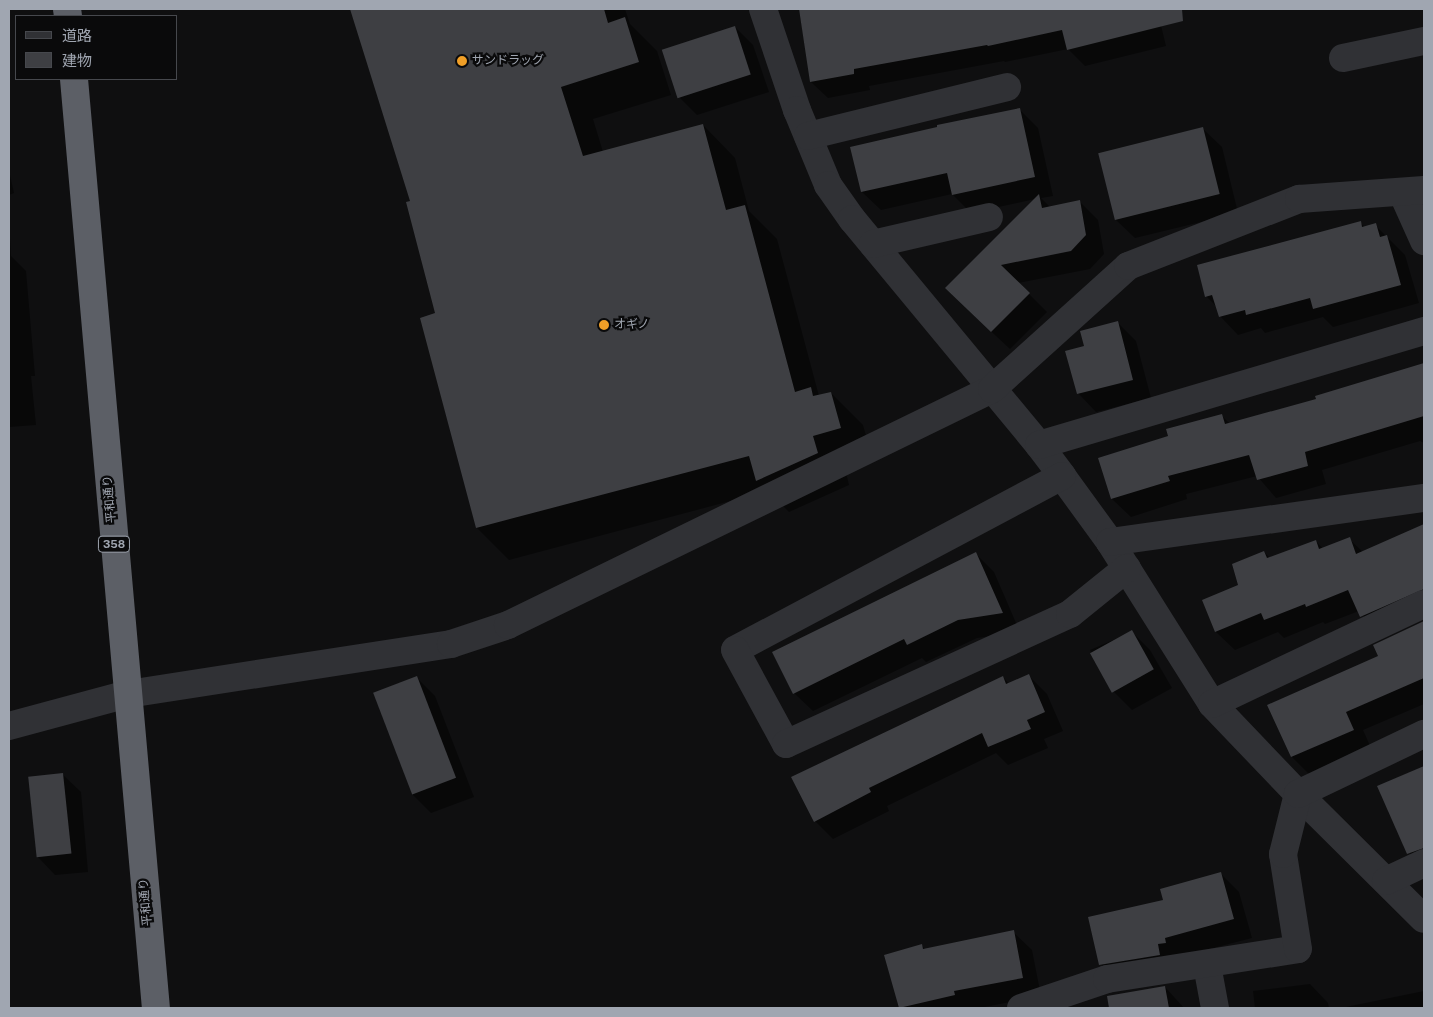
<!DOCTYPE html>
<meta charset="utf-8">
<style>
body{margin:0}
#map{position:relative;width:1433px;height:1017px;overflow:hidden;background:#0f0f10;font-family:"Public Sans","Noto Sans JP",sans-serif}
div>[style]{position:absolute}
[style*='--x']{left:calc(var(--x)*1px);top:calc(var(--y)*1px);width:calc(var(--w)*1px);rotate:calc(var(--a)*1deg)}
.shadow>*{inset:0;background:#0007}
.building>*{inset:0;background:#3e3f43;transform-origin:0 0}
.minor>*{height:28px;margin:-14px;padding:0 14px;transform-origin:14px;border-radius:14px;background:#303135}
.highway>*{height:28px;margin:-14px;padding:0 14px;transform-origin:14px;border-radius:14px;background:#5c5f66}
.dots>*{width:14px;height:14px;translate:-50% -50%;box-sizing:border-box;border:2px solid #0a0a0b;border-radius:50%}
span{translate:-50% -50%;white-space:nowrap;text-align:center;line-height:1.15;-webkit-text-stroke:4.5px #0a0a0b;paint-order:stroke}
.shield-label span{padding:1px 4px;background:#0a0a0b;border:1px solid;border-radius:4px;-webkit-text-stroke-width:0}
.shield-label{font-size:11px;color:#a0a6b1;font-weight:700}
.poi-label{font-size:12px;color:#a0a6b1}
.left{translate:0 -50%;text-align:left}
.street-label{font-size:12px;color:#a0a6b1}
.frame{position:absolute;inset:0;border:10px solid #a0a6b1;pointer-events:none}
.legend{position:absolute;left:15px;top:15px;width:162px;height:65px;box-sizing:border-box;background:#0a0a0b;border:1px solid #46484d;margin:0;padding:6px 9px;list-style:none;font-size:15px;color:#a0a6b1}
.legend li{display:flex;align-items:center;gap:10px;height:25px}
.legend b{width:25px;border:1px solid #46484d}
</style>
<div id="map">
<div class="shadow">
<i style="clip-path:polygon(351px 9px,625px 9px,630px 24px,657px 51px,671px 95px,593px 119px,603px 152px,703px 125px,735px 158px,749px 211px,777px 239px,819px 396px,831px 393px,863px 425px,873px 460px,845px 468px,849px 485px,789px 512px,768px 491px,509px 560px,477px 528px,421px 318px,437px 314px,412px 202px)"></i>
<i style="clip-path:polygon(799px 9px,1157px 9px,1166px 46px,1085px 66px,1068px 49px,1005px 62px,1004px 61px,869px 86px,870px 90px,828px 98px,811px 82px)"></i>
<i style="clip-path:polygon(735px 27px,753px 45px,769px 92px,697px 115px,679px 97px)"></i>
<i style="clip-path:polygon(1019px 109px,1038px 128px,1053px 196px,1041px 198px,1050px 207px,1079px 201px,1098px 220px,1104px 254px,1090px 269px,1018px 283px,1047px 312px,1010px 349px,965px 307px,1035px 199px,971px 213px,952px 194px,881px 210px,862px 192px)"></i>
<i style="clip-path:polygon(1203px 129px,1222px 147px,1238px 213px,1135px 238px,1116px 220px)"></i>
<i style="clip-path:polygon(9px 171px,14px 193px,9px 195px)"></i>
<i style="clip-path:polygon(9px 220px,11px 256px,26px 271px,35px 376px,31px 376px,36px 425px,9px 427px)"></i>
<i style="clip-path:polygon(1360px 223px,1365px 227px,1375px 225px,1405px 255px,1419px 303px,1333px 327px,1323px 317px,1265px 333px,1261px 328px,1238px 335px,1220px 316px,1217px 307px,1206px 296px)"></i>
<i style="clip-path:polygon(1117px 322px,1136px 341px,1151px 398px,1096px 412px,1078px 393px,1085px 347px)"></i>
<i style="clip-path:polygon(1424px 365px,1424px 443px,1420px 441px,1322px 470px,1326px 484px,1276px 498px,1257px 476px,1186px 494px,1187px 499px,1131px 517px,1112px 499px,1100px 459px,1169px 436px,1222px 416px,1230px 424px,1318px 399px,1317px 397px)"></i>
<i style="clip-path:polygon(1424px 525px,1424px 615px,1380px 634px,1359px 611px,1325px 624px,1323px 622px,1284px 638px,1278px 632px,1235px 650px,1216px 632px,1204px 601px,1239px 586px,1264px 552px,1270px 558px,1316px 541px,1323px 549px,1349px 539px,1363px 552px)"></i>
<i style="clip-path:polygon(976px 554px,994px 572px,1020px 632px,977px 638px,926px 662px,922px 658px,813px 711px,794px 693px)"></i>
<i style="clip-path:polygon(1424px 623px,1424px 704px,1363px 730px,1371px 748px,1310px 775px,1292px 757px,1269px 706px,1380px 657px,1375px 646px)"></i>
<i style="clip-path:polygon(1132px 632px,1150px 650px,1172px 688px,1132px 710px,1114px 692px,1090px 650px)"></i>
<i style="clip-path:polygon(1029px 676px,1047px 694px,1063px 731px,1044px 739px,1048px 748px,1008px 765px,996px 753px,887px 806px,889px 811px,833px 839px,815px 821px,1003px 677px,1009px 684px)"></i>
<i style="clip-path:polygon(416px 677px,435px 696px,474px 797px,431px 813px,413px 795px,374px 693px)"></i>
<i style="clip-path:polygon(1424px 766px,1424px 868px,1406px 849px,1379px 786px)"></i>
<i style="clip-path:polygon(62px 774px,81px 792px,88px 872px,55px 875px,37px 856px)"></i>
<i style="clip-path:polygon(1221px 874px,1239px 892px,1252px 938px,1182px 956px,1119px 983px,1101px 964px,1165px 901px)"></i>
<i style="clip-path:polygon(1013px 932px,1032px 950px,1041px 996px,979px 1008px,900px 1008px,886px 955px,922px 946px,926px 950px)"></i>
<i style="clip-path:polygon(1310px 984px,1328px 1003px,1329px 1008px,1255px 1008px,1253px 991px)"></i>
<i style="clip-path:polygon(1165px 987px,1184px 1008px,1103px 1008px,1110px 1007px)"></i>
<i style="clip-path:polygon(1424px 991px,1424px 1008px,1341px 1008px)"></i>
</div>
<div class="building">
<i style="clip-path:polygon(350px 9px,604px 9px,608px 23px,625px 17px,639px 62px,561px 87px,583px 156px,703px 124px,726px 210px,745px 205px,795px 392px,811px 387px,813px 396px,831px 392px,841px 428px,813px 436px,818px 453px,756px 481px,749px 456px,476px 528px,420px 318px,435px 313px,406px 202px,410px 201px)"></i>
<i style="clip-path:polygon(799px 9px,1182px 9px,1183px 21px,1067px 50px,1062px 30px,988px 46px,987px 45px,854px 69px,854px 74px,810px 82px)"></i>
<i style="left:735px;top:26px;width:51px;height:77px;rotate:72deg"></i>
<i style="clip-path:polygon(1020px 108px,1035px 177px,952px 195px,947px 173px,861px 192px,850px 147px,937px 127px,937px 125px)"></i>
<i style="left:1203px;top:127px;width:69px;height:108px;rotate:76deg"></i>
<i style="clip-path:polygon(1039px 194px,1042px 208px,1080px 200px,1086px 235px,1071px 251px,1001px 265px,1030px 293px,991px 332px,945px 288px)"></i>
<i style="clip-path:polygon(1361px 221px,1362px 227px,1376px 223px,1380px 237px,1387px 235px,1401px 285px,1313px 309px,1310px 298px,1246px 315px,1245px 310px,1219px 317px,1212px 295px,1205px 297px,1197px 265px)"></i>
<i style="clip-path:polygon(1118px 321px,1133px 380px,1077px 394px,1065px 351px,1084px 346px,1080px 331px)"></i>
<i style="clip-path:polygon(1424px 363px,1424px 416px,1305px 452px,1308px 466px,1257px 480px,1249px 455px,1168px 476px,1170px 481px,1111px 499px,1098px 458px,1168px 436px,1166px 429px,1222px 414px,1225px 424px,1316px 399px,1315px 396px)"></i>
<i style="clip-path:polygon(1424px 524px,1424px 589px,1360px 617px,1348px 590px,1306px 607px,1305px 604px,1264px 620px,1261px 613px,1215px 632px,1202px 600px,1238px 585px,1232px 564px,1264px 551px,1267px 558px,1316px 540px,1319px 549px,1350px 537px,1356px 554px)"></i>
<i style="clip-path:polygon(976px 552px,1003px 613px,958px 620px,907px 645px,904px 639px,793px 694px,772px 652px)"></i>
<i style="clip-path:polygon(1424px 621px,1424px 678px,1346px 712px,1354px 730px,1291px 757px,1267px 705px,1378px 656px,1373px 645px)"></i>
<i style="left:1132px;top:630px;width:45px;height:48px;rotate:61deg"></i>
<i style="clip-path:polygon(1029px 674px,1045px 712px,1027px 720px,1031px 729px,988px 747px,982px 733px,869px 788px,871px 792px,814px 822px,791px 777px,1003px 676px,1006px 684px)"></i>
<i style="left:417px;top:676px;width:109px;height:47px;rotate:69deg"></i>
<i style="clip-path:polygon(1424px 766px,1424px 848px,1407px 854px,1377px 786px)"></i>
<i style="left:63px;top:773px;width:81px;height:35px;rotate:84deg"></i>
<i style="clip-path:polygon(1221px 872px,1234px 919px,1165px 938px,1166px 943px,1158px 944px,1160px 955px,1099px 965px,1088px 917px,1163px 900px,1160px 889px)"></i>
<i style="clip-path:polygon(1014px 930px,1023px 978px,954px 991px,955px 995px,899px 1008px,884px 955px,922px 944px,923px 949px)"></i>
<i style="clip-path:polygon(1165px 986px,1169px 1008px,1109px 1008px,1107px 996px)"></i>
</div>
<div class="minor">
<i style="--x:763;--y:9;--w:107;--a:71.4"></i>
<i style="--x:797;--y:110;--w:81;--a:67.5"></i>
<i style="--x:828;--y:185;--w:42;--a:54.8"></i>
<i style="--x:852;--y:219;--w:293;--a:50.4"></i>
<i style="--x:1039;--y:445;--w:39;--a:53"></i>
<i style="--x:1062;--y:476;--w:82;--a:54"></i>
<i style="--x:1110;--y:542;--w:191;--a:57.8"></i>
<i style="--x:1212;--y:704;--w:124;--a:46.3"></i>
<i style="--x:1298;--y:794;--w:177;--a:44.8"></i>
<i style="--x:1343;--y:58;--w:83;--a:-11.9"></i>
<i style="--x:808;--y:136;--w:205;--a:-13.8"></i>
<i style="--x:1402;--y:192;--w:54;--a:65.8"></i>
<i style="--x:873;--y:244;--w:119;--a:-13.1"></i>
<i style="--x:1039;--y:445;--w:402;--a:-16.5"></i>
<i style="--x:1062;--y:476;--w:370;--a:152"></i>
<i style="--x:735;--y:650;--w:107;--a:61.5"></i>
<i style="--x:786;--y:744;--w:312;--a:-24.6"></i>
<i style="--x:1070;--y:614;--w:73;--a:-38.9"></i>
<i style="--x:1110;--y:542;--w:317;--a:-8"></i>
<i style="--x:1212;--y:704;--w:234;--a:-25.3"></i>
<i style="--x:9;--y:726;--w:123;--a:-15.1"></i>
<i style="--x:128;--y:694;--w:327;--a:-8.8"></i>
<i style="--x:451;--y:644;--w:60;--a:-18.4"></i>
<i style="--x:508;--y:625;--w:538;--a:-25.99"></i>
<i style="--x:992;--y:389;--w:183;--a:-42.1"></i>
<i style="--x:1128;--y:266;--w:184;--a:-21.4"></i>
<i style="--x:1299;--y:199;--w:125;--a:-4.1"></i>
<i style="--x:1386;--y:881;--w:42;--a:-25.3"></i>
<i style="--x:1207;--y:965;--w:44;--a:79.5"></i>
<i style="--x:1021;--y:1008;--w:91;--a:-18.6"></i>
<i style="--x:1107;--y:979;--w:193;--a:-8.9"></i>
<i style="--x:1298;--y:949;--w:96;--a:-99"></i>
<i style="--x:1283;--y:854;--w:62;--a:-76"></i>
<i style="--x:1298;--y:794;--w:140;--a:-25.5"></i>
</div>
<div class="highway">
<i style="--x:67;--y:9;--w:7;--a:82"></i>
<i style="--x:74;--y:79;--w:933;--a:84.96"></i>
</div>
<div class="dots">
<i style="left:462px;top:61px;background:#f09f27"></i>
<i style="left:604px;top:325px;background:#f09f27"></i>
</div>
<div class="shield-label">
<span style="left:114px;top:544px">358</span>
</div>
<div class="poi-label">
<span class="left" style="left:472px;top:61px">サンドラッグ</span>
<span class="left" style="left:614px;top:325px">オギノ</span>
</div>
<div class="street-label">
<span style="left:110px;top:499px;rotate:-95deg">平和通り</span>
<span style="left:146px;top:902px;rotate:-95deg">平和通り</span>
</div>
<div class="frame"></div>
<ul class="legend">
<li><b style="height:6px;background:#303135"></b>道路</li>
<li><b style="height:14px;background:#3e3f43"></b>建物</li>
</ul>
</div>
